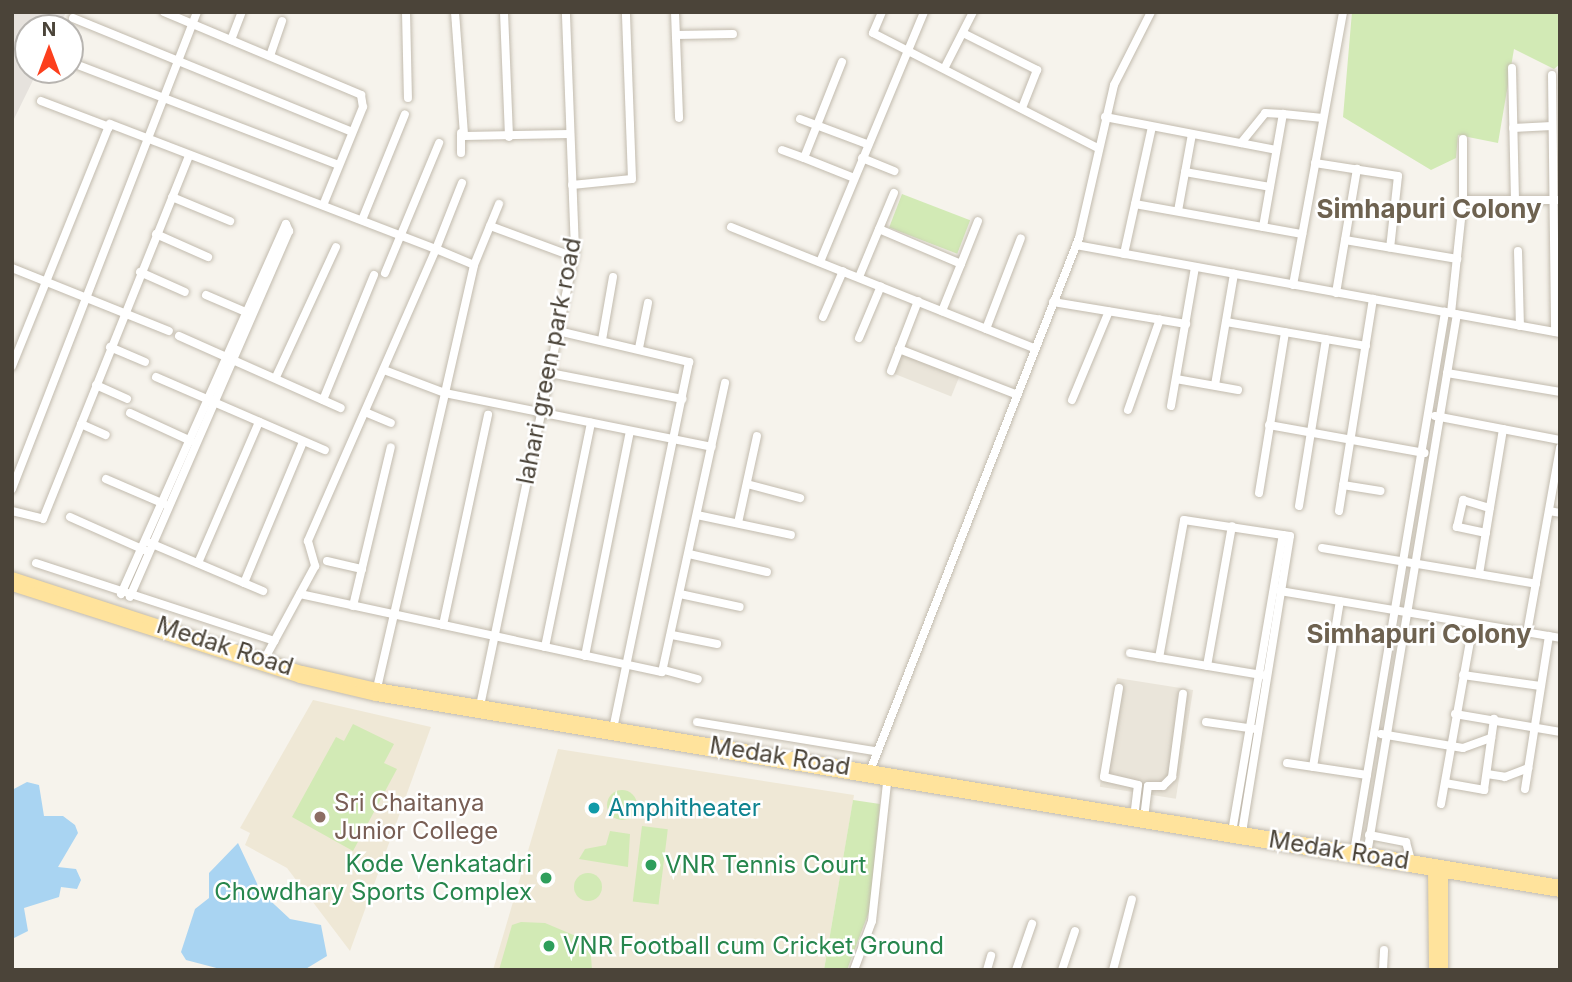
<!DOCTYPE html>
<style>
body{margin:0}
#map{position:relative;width:1572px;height:982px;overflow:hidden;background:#f6f3ec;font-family:Inter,sans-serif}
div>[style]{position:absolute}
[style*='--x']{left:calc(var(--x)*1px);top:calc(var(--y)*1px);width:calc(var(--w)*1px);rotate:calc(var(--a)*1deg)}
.residential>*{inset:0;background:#eae5da;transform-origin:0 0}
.industrial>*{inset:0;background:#e6e2dd}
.education>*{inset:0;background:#efe8d6}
.green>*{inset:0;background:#d2eab5;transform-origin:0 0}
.round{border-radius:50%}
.water>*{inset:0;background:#a9d4f2}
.roads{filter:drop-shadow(0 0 2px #c2bbae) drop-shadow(0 0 2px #c2bbae)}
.minor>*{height:8px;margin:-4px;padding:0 4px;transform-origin:4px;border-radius:4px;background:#fff}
.major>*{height:10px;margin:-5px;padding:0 5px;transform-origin:5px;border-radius:5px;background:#ffe39c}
.dots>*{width:19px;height:19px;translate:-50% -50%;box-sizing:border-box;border:4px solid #fff;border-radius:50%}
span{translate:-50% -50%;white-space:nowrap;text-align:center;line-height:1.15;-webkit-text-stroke:5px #fff;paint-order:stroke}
.street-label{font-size:24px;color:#4b4439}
.education-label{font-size:24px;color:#785e54}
.left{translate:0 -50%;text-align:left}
.culture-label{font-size:24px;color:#0d838f}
.leisure-label{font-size:24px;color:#27864d}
.right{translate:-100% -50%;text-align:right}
.neighbourhood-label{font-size:26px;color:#6e6250;font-weight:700}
.frame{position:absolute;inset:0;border:14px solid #4b4439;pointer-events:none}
.north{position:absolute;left:14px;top:14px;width:70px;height:70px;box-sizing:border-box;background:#fff;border:2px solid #b7b4b0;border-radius:50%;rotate:0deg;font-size:19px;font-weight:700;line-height:28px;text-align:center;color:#4b4439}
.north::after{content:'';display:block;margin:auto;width:24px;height:32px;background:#fc3f1d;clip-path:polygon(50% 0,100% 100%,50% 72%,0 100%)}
</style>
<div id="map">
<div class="residential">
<i style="left:902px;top:353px;width:62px;height:22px;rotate:22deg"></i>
<i style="left:1117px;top:678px;width:77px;height:110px;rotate:9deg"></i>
</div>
<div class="industrial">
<i style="clip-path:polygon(12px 12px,66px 12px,59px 28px,28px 28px,28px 70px,38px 70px,12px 123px)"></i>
</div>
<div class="education">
<i style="clip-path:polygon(313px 700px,431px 727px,350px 951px,287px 868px,245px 845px,250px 833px,240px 828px)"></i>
<i style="clip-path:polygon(558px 749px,854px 795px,824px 970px,493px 970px)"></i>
</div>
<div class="green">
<i style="clip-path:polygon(1352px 12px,1560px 12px,1560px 64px,1554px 69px,1514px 49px,1498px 143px,1458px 135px,1456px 158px,1431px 170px,1343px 117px)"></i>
<i style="left:902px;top:194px;width:73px;height:36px;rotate:21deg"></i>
<i style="clip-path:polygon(353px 724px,394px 744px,384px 763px,397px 769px,353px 851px,292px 817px,336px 737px,344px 741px)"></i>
<i class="round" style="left:607px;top:790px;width:30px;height:30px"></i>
<i style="clip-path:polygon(853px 800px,880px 804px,870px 909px,847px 970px,824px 970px)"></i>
<i style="left:642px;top:826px;width:26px;height:76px;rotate:7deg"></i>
<i style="clip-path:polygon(610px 831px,630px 834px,628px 867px,579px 859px,585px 849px,606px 845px)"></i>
<i class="round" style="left:574px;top:873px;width:28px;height:28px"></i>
<i style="clip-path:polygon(521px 922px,545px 923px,590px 942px,592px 970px,499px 970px,512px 925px)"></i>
</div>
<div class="water">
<i style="clip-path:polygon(27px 782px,39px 785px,44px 816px,63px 816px,75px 825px,78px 833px,58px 867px,76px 869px,81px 880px,77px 889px,61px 887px,59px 897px,24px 908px,28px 931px,12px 939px,12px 790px)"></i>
<i style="clip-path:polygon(238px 843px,261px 892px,290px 919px,321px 925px,327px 956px,304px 970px,224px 970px,186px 960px,181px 952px,195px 909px,209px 898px,209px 873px)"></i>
</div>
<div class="roads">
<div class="minor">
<i style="--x:164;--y:12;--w:214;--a:22.8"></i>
<i style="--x:361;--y:95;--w:12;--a:81"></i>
<i style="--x:363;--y:107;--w:104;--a:112.1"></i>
<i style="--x:406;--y:12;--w:86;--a:88.7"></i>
<i style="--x:455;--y:12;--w:124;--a:85.8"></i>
<i style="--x:464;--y:136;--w:105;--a:-1.1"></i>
<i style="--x:504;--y:12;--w:125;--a:87.7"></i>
<i style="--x:675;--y:12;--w:106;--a:87.8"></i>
<i style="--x:882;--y:12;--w:23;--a:113"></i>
<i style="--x:873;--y:33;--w:253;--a:27.1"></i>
<i style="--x:73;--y:18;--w:301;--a:22.2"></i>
<i style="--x:963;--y:33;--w:83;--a:26.6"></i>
<i style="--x:1037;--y:70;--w:41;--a:111.5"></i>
<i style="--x:676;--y:35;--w:57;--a:-1"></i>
<i style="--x:231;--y:40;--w:30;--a:-69"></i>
<i style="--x:270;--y:56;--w:37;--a:-71"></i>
<i style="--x:70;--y:62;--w:287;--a:21"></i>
<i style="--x:842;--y:62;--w:103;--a:111.6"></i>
<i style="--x:804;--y:158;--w:54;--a:21.8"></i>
<i style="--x:945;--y:67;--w:62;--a:-63"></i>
<i style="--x:1512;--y:68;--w:133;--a:88.7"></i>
<i style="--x:1552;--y:75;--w:257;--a:89.3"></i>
<i style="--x:41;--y:101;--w:73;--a:20.9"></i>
<i style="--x:1105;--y:117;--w:174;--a:10.9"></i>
<i style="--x:800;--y:119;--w:72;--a:20.5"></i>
<i style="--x:1513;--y:128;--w:39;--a:-3"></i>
<i style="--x:461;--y:133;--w:20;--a:90"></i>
<i style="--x:1241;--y:143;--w:38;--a:-51"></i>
<i style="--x:1265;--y:113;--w:18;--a:3"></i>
<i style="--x:782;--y:150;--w:23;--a:20"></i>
<i style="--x:862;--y:158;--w:35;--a:22"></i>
<i style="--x:1315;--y:163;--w:84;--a:8.9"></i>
<i style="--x:1398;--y:176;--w:72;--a:96.3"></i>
<i style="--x:1185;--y:172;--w:86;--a:10"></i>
<i style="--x:462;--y:183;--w:71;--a:111.5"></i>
<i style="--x:436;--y:249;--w:41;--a:22.8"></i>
<i style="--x:572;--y:185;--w:60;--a:-5.7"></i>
<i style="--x:632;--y:179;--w:167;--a:-92.1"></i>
<i style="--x:172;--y:197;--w:63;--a:22.5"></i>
<i style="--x:1463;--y:200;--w:61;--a:-90"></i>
<i style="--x:1135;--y:204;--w:170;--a:10.2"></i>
<i style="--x:1178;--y:211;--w:78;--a:-79.7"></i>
<i style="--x:362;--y:220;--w:114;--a:-67.9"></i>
<i style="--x:490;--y:226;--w:90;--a:20.3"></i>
<i style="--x:731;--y:227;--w:326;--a:21.8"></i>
<i style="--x:1263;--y:227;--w:115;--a:-80"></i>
<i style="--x:1283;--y:114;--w:40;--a:5.7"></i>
<i style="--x:879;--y:229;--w:89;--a:23.1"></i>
<i style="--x:961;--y:264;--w:51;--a:112"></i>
<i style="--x:156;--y:234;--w:57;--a:23.9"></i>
<i style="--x:1345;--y:240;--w:114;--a:9.6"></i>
<i style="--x:1076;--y:245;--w:492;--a:10.3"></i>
<i style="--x:1518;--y:251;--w:75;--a:88.5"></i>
<i style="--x:1124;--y:254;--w:130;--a:-77.6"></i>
<i style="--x:820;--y:262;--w:271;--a:-67.4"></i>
<i style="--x:961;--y:264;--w:46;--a:-68.4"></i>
<i style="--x:12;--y:268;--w:169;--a:21.9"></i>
<i style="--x:140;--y:272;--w:49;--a:24"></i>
<i style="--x:385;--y:273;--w:141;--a:-67.4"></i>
<i style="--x:859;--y:277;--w:91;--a:-67.4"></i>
<i style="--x:1293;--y:285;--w:278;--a:-79.6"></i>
<i style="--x:1336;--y:293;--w:126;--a:-80.4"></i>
<i style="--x:206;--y:295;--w:46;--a:23.2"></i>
<i style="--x:1053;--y:302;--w:135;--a:9.4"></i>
<i style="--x:1451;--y:313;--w:114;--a:-83.9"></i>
<i style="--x:1463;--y:200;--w:97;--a:0"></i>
<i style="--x:823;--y:317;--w:50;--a:-66.5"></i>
<i style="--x:1226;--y:322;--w:142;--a:9.7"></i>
<i style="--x:986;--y:329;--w:97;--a:-69"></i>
<i style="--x:558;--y:331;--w:135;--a:13.3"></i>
<i style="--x:689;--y:362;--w:374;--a:101.7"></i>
<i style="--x:179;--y:336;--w:177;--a:24"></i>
<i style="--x:859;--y:338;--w:56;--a:-67.1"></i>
<i style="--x:602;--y:340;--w:64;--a:-80.1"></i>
<i style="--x:110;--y:347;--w:38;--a:23"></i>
<i style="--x:639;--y:348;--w:46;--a:-78.7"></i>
<i style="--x:899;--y:349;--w:124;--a:21.2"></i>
<i style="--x:12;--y:366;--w:261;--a:-68"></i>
<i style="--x:110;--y:124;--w:349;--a:21"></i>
<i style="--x:436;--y:249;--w:319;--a:113.7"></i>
<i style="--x:308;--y:541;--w:26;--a:74"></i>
<i style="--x:315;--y:566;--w:105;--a:118.5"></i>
<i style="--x:384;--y:370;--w:65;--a:20.7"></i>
<i style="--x:445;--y:393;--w:131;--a:-77.2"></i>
<i style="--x:474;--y:265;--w:66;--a:-67.7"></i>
<i style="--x:891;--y:371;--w:75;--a:-68.9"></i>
<i style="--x:550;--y:373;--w:135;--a:11.1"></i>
<i style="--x:1447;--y:373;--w:115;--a:9.5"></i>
<i style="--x:156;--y:377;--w:184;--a:23.4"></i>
<i style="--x:276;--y:377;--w:143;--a:-65.2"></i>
<i style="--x:1176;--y:379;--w:63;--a:10.1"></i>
<i style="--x:96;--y:385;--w:34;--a:24"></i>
<i style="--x:1215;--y:385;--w:113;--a:-80.3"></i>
<i style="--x:323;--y:400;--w:135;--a:-67.8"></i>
<i style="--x:1072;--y:400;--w:96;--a:-67.4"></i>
<i style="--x:1171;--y:406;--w:141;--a:-80.2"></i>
<i style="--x:1128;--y:410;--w:96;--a:-70.6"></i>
<i style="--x:365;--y:412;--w:28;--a:23"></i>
<i style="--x:130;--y:413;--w:67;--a:24.7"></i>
<i style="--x:1435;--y:416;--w:127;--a:10.9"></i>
<i style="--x:81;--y:424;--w:27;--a:24"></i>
<i style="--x:1269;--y:425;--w:158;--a:10.2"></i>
<i style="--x:106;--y:479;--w:63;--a:23.3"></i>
<i style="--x:747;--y:484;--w:55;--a:14.8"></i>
<i style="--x:1343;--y:485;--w:38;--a:9"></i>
<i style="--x:12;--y:489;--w:512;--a:-68.8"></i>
<i style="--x:1259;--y:493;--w:163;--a:-80.8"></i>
<i style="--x:1299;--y:506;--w:169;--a:-80.8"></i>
<i style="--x:12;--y:511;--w:32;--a:14"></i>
<i style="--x:43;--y:519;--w:391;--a:-68.1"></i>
<i style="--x:1339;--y:511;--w:215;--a:-80.9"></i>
<i style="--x:1549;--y:511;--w:11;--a:10"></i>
<i style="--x:697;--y:515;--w:96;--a:12"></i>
<i style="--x:70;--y:517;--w:81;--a:24"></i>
<i style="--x:738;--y:523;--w:89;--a:-77.7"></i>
<i style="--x:1486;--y:533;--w:30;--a:-168"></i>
<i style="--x:1457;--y:527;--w:28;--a:-77"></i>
<i style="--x:1463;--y:500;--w:28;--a:17"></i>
<i style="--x:150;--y:543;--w:123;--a:23"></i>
<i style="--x:1322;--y:548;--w:217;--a:9.5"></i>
<i style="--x:689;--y:554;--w:80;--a:13"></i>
<i style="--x:327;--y:561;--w:36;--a:13"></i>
<i style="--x:36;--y:563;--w:251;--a:18.1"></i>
<i style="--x:198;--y:563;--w:154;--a:-66.6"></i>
<i style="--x:1479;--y:574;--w:147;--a:-80.6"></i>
<i style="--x:244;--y:583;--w:153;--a:-67.3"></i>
<i style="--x:1280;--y:591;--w:284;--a:9.5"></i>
<i style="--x:121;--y:594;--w:405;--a:-66"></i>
<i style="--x:286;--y:224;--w:8;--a:67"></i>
<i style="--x:289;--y:231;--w:399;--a:113.5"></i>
<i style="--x:300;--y:594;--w:370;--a:12.2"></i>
<i style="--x:662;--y:672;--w:296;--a:-77.7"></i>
<i style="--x:680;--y:594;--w:61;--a:12.2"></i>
<i style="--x:353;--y:606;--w:163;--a:-76.6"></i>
<i style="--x:443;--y:625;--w:215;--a:-77.9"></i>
<i style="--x:1527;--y:633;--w:188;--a:-79.9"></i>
<i style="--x:672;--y:635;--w:46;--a:11.3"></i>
<i style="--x:545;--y:647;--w:229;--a:-78.4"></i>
<i style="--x:1130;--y:653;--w:134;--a:9.5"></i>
<i style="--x:585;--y:656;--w:229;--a:-78.7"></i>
<i style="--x:1159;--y:658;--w:140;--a:-79.7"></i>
<i style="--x:1184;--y:520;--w:100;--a:8.6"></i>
<i style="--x:1207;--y:666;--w:142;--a:-79.9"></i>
<i style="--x:664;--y:670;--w:35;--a:15"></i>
<i style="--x:1463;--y:675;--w:78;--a:8.1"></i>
<i style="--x:377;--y:688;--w:303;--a:-77"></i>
<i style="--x:445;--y:393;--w:272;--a:11.4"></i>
<i style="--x:1119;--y:688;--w:90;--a:99.6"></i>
<i style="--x:1104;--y:777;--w:35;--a:13"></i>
<i style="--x:1138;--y:785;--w:31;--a:97"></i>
<i style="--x:480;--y:706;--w:466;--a:-78.2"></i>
<i style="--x:575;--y:250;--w:238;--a:-92.2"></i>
<i style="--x:1455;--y:714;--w:107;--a:9.7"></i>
<i style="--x:697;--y:722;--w:180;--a:9.3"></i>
<i style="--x:1206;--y:722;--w:49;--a:8.1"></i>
<i style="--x:1381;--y:734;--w:83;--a:9.7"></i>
<i style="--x:1463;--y:748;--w:30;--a:-20"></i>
<i style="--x:1287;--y:763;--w:81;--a:8.5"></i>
<i style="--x:1313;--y:767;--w:168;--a:-80.8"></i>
<i style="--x:870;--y:771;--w:573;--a:-68.59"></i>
<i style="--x:1079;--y:238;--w:157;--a:-77.1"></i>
<i style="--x:1114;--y:85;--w:82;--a:-63.1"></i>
<i style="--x:1487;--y:774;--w:18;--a:9"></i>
<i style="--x:1505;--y:777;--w:25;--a:-21"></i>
<i style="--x:1445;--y:783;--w:40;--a:10"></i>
<i style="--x:1484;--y:790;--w:72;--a:-82"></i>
<i style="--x:1525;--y:789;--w:155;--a:-81.1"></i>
<i style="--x:1441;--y:804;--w:183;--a:-79.9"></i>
<i style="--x:1144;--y:818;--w:32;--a:-83"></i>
<i style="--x:1148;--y:786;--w:15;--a:0"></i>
<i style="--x:1163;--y:786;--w:13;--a:-45"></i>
<i style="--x:1172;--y:777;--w:84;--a:-82.5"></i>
<i style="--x:1232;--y:832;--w:301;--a:-80.3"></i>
<i style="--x:1283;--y:535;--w:7;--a:8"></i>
<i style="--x:1290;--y:536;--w:302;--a:99.2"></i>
<i style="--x:1369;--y:835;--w:38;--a:11"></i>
<i style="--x:1406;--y:842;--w:20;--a:75"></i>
<i style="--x:1354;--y:852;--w:548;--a:-80.43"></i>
<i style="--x:1367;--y:854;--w:547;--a:-80.54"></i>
<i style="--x:854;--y:970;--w:52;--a:-69.8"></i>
<i style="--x:872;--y:921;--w:138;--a:-83.8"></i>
<i style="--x:987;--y:970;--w:15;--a:-74"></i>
<i style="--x:1016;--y:970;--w:49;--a:-70.8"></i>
<i style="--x:1062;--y:970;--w:41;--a:-71.6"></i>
<i style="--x:1113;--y:970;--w:73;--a:-75"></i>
<i style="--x:1383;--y:970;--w:20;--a:-87"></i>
</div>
<div class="major">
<i style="--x:12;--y:577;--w:305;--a:18"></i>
<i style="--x:302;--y:671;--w:77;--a:12.8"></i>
<i style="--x:377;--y:688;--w:1199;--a:9.45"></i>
<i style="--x:12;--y:586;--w:302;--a:17.7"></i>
<i style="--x:300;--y:678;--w:78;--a:13.3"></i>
<i style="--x:376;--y:696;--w:1200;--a:9.4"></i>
<i style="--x:1433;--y:869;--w:101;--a:89.4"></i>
<i style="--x:1443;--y:970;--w:99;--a:-90"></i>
</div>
</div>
<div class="dots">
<i style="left:594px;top:808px;background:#0f9aa8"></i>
<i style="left:320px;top:817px;background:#8d6e63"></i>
<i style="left:651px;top:865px;background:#2e9e5b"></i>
<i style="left:546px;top:878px;background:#2e9e5b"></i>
<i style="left:549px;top:946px;background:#2e9e5b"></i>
</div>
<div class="street-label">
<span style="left:549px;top:361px;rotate:-79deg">lahari green park road</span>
<span style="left:225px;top:646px;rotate:18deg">Medak Road</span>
<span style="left:780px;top:756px;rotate:9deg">Medak Road</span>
<span style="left:1339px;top:850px;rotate:9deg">Medak Road</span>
</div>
<div class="education-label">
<span class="left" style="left:334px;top:817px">Sri Chaitanya<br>Junior College</span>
</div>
<div class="culture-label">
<span class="left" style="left:608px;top:808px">Amphitheater</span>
</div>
<div class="leisure-label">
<span class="right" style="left:532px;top:878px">Kode Venkatadri<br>Chowdhary Sports Complex</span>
<span class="left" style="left:665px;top:865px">VNR Tennis Court</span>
<span class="left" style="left:563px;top:946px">VNR Football cum Cricket Ground</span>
</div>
<div class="neighbourhood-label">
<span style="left:1429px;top:209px">Simhapuri Colony</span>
<span style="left:1419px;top:634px">Simhapuri Colony</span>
</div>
<div class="frame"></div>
<div class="north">N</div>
</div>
